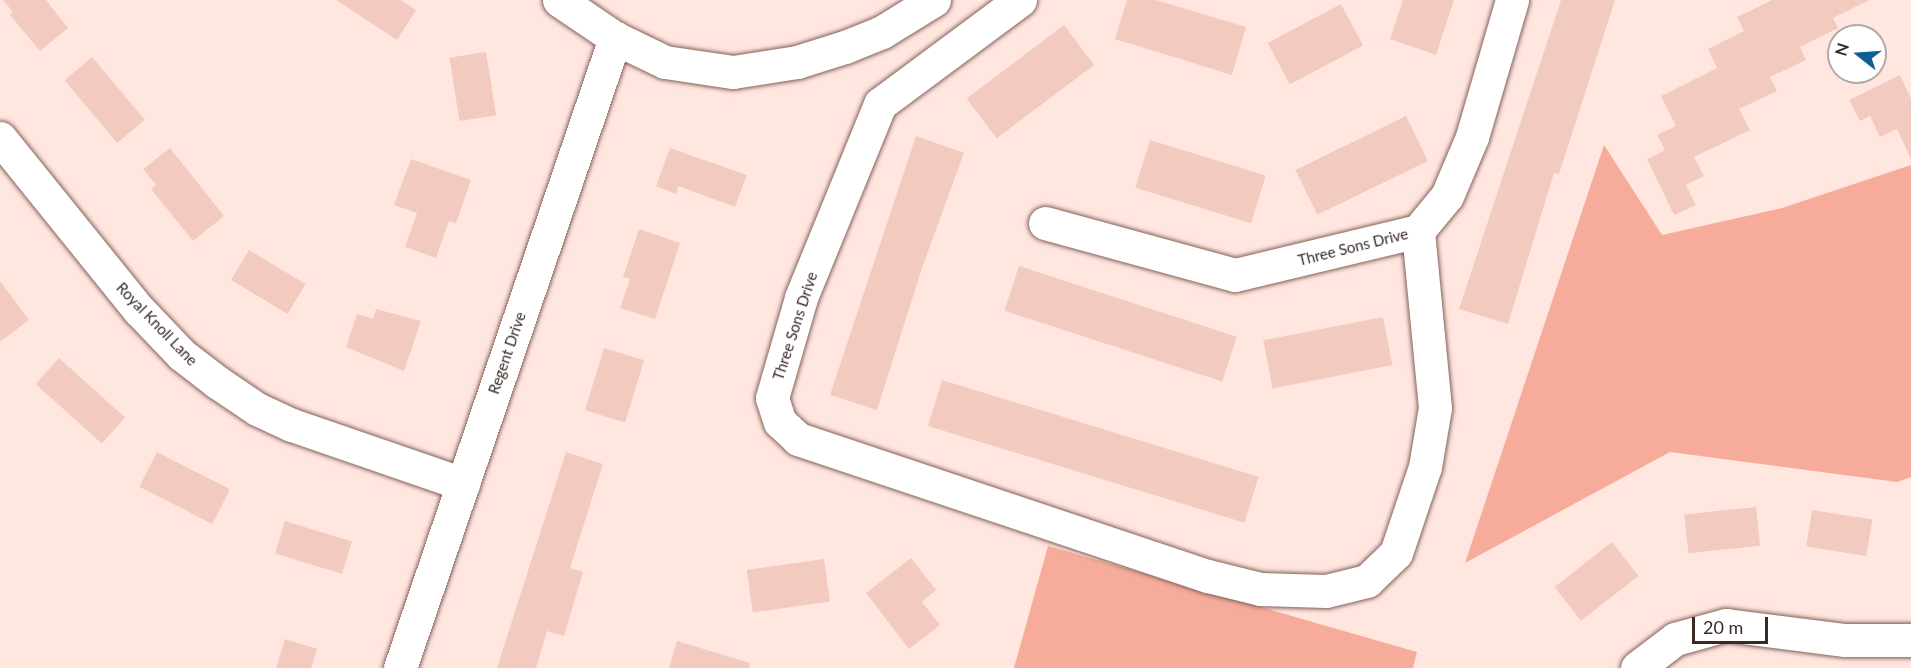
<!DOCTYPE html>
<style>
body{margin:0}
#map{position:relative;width:1911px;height:668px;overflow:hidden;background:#ffe6df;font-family:Lato,sans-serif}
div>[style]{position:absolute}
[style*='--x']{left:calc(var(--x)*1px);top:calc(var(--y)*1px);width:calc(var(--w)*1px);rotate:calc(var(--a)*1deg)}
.green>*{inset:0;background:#f7ac9b}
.building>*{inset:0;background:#f3cac0;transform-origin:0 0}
.roads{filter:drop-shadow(0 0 2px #856159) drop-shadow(0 0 2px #856159)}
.minor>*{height:33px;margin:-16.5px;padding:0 16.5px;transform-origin:16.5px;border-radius:16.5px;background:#fff}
span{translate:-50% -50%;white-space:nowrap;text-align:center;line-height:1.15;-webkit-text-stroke:5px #fff;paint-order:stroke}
.street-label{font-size:15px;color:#3a2a26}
.north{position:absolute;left:1827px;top:24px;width:60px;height:60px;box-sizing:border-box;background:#fff;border:2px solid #b0aaa8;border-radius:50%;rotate:287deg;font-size:16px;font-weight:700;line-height:24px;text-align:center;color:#3a2a26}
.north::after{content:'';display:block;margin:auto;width:21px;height:27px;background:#0f5f91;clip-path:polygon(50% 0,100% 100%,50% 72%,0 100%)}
.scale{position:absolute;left:1692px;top:617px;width:76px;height:27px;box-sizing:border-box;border:3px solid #3a2a26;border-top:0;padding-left:8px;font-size:18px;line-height:21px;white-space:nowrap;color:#3a2a26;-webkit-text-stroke:4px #fff;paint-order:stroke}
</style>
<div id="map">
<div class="green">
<i style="clip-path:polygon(1604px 145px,1662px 235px,1782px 208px,1911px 165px,1911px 477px,1897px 482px,1670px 452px,1465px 563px)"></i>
<i style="clip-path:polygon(1048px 546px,1417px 652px,1413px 668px,1014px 668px)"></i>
</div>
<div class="building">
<i style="clip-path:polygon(3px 0,46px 0,68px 28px,40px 51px,10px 15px,13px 12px)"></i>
<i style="clip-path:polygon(336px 0,401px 0,416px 10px,397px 40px)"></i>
<i style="clip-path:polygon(1127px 0,1156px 0,1246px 27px,1232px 75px,1115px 39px)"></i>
<i style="clip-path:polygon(1403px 0,1454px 0,1436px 55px,1390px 39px)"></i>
<i style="clip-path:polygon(1561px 0,1615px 0,1559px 174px,1554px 173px,1508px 324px,1459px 309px)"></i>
<i style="clip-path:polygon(1772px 0,1869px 0,1833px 18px,1838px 28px,1800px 47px,1806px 60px,1770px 77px,1777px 91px,1739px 109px,1750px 130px,1694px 157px,1704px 176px,1686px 185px,1696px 205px,1674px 215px,1647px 159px,1665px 150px,1657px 135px,1676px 126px,1661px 96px,1717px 68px,1708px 49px,1744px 31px,1737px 17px)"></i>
<i style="left:1341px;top:4px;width:47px;height:83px;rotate:62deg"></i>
<i style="left:1064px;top:25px;width:50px;height:122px;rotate:53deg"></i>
<i style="left:486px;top:52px;width:64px;height:37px;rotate:81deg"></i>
<i style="left:92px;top:57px;width:82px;height:36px;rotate:50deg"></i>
<i style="clip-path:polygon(1900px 75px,1911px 99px,1911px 159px,1897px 129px,1880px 137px,1870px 116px,1860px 121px,1849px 100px)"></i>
<i style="left:1406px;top:116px;width:50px;height:123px;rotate:64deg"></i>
<i style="clip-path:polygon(916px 136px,964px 153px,922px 268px,877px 410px,830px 395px)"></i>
<i style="left:1150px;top:140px;width:121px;height:50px;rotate:17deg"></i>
<i style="clip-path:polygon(170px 148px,224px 216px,193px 241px,151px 189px,156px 185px,143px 169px)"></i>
<i style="clip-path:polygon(670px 148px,747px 175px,735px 207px,678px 186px,676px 194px,656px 186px)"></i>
<i style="clip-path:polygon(411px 159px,471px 180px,456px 223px,449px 221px,436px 258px,405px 247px,417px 213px,394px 205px)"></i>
<i style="clip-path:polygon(639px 229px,680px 243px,655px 319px,620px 308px,630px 279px,623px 277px)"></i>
<i style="left:249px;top:250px;width:66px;height:35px;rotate:31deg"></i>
<i style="left:1019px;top:266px;width:229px;height:47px;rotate:18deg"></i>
<i style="clip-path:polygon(0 281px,29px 320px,0 342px)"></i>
<i style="clip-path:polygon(376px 309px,421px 321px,404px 371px,346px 347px,357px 314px,373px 319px)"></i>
<i style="left:1383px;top:317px;width:49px;height:122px;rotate:79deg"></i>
<i style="left:604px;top:348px;width:42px;height:65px;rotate:17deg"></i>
<i style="left:59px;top:358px;width:89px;height:35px;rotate:42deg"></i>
<i style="left:942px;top:380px;width:331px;height:48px;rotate:17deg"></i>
<i style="left:157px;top:452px;width:82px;height:39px;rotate:27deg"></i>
<i style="clip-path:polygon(566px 452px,603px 464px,570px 568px,583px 572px,564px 636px,547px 631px,536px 668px,497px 668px)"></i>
<i style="left:1756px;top:507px;width:39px;height:72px;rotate:84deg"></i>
<i style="left:1812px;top:510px;width:61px;height:37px;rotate:9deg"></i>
<i style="left:285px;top:521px;width:70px;height:34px;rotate:17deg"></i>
<i style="left:1612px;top:542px;width:43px;height:73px;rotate:52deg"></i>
<i style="clip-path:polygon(911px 558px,936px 590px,922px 602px,940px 625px,909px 649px,866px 593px)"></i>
<i style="left:824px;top:559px;width:43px;height:78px;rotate:82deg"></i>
<i style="clip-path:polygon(285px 639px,317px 649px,311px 668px,276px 668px)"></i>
<i style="clip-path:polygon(677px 641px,750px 663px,749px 668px,669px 668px)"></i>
</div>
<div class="roads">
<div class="minor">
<i style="--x:559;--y:0;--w:68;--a:34.2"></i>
<i style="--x:615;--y:38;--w:55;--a:25.6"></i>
<i style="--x:665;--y:62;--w:69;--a:8.4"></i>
<i style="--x:733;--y:72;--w:65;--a:-8.9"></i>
<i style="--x:797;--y:62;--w:50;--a:-17.4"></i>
<i style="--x:845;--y:47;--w:40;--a:-22"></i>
<i style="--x:882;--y:32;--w:61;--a:-31.6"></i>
<i style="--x:1020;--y:0;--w:174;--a:143.4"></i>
<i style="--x:880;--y:104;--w:209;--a:112.2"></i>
<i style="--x:801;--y:298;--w:104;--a:106.2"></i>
<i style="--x:772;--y:398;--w:25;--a:72"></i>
<i style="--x:780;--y:422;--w:25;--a:43"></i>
<i style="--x:798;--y:439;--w:432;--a:18.5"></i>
<i style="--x:1208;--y:576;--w:54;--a:14"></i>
<i style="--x:1260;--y:589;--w:66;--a:1.7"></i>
<i style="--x:1326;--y:591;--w:42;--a:-13.7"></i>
<i style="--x:1367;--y:581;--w:40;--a:-44"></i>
<i style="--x:1396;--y:553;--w:91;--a:-71.4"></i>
<i style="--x:1425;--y:467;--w:60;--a:-80.4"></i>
<i style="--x:1435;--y:408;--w:178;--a:-95.5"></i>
<i style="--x:0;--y:138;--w:221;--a:51.1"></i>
<i style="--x:139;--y:310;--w:62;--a:46.3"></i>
<i style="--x:182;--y:355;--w:44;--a:37.6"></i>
<i style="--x:217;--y:382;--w:48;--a:34"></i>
<i style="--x:257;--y:409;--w:38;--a:25"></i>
<i style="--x:292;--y:425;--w:181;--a:19"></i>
<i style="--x:1045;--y:223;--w:197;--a:15.3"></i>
<i style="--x:1235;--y:275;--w:188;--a:-13.5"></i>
<i style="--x:1418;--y:231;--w:45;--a:-50.4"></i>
<i style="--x:1447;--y:196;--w:64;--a:-67"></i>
<i style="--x:1472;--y:137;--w:143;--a:-73.7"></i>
<i style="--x:400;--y:668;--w:666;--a:-71.16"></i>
<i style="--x:1637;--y:668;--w:48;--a:-37.3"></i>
<i style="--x:1675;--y:639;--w:53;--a:-15.4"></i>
<i style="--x:1726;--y:625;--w:120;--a:7.2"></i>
<i style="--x:1845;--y:640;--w:66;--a:0"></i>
</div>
</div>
<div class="street-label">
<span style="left:1353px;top:247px;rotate:-14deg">Three Sons Drive</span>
<span style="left:157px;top:324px;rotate:46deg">Royal Knoll Lane</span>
<span style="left:795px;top:326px;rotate:-72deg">Three Sons Drive</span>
<span style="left:507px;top:353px;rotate:-71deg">Regent Drive</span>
</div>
<div class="north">N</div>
<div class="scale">20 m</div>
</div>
